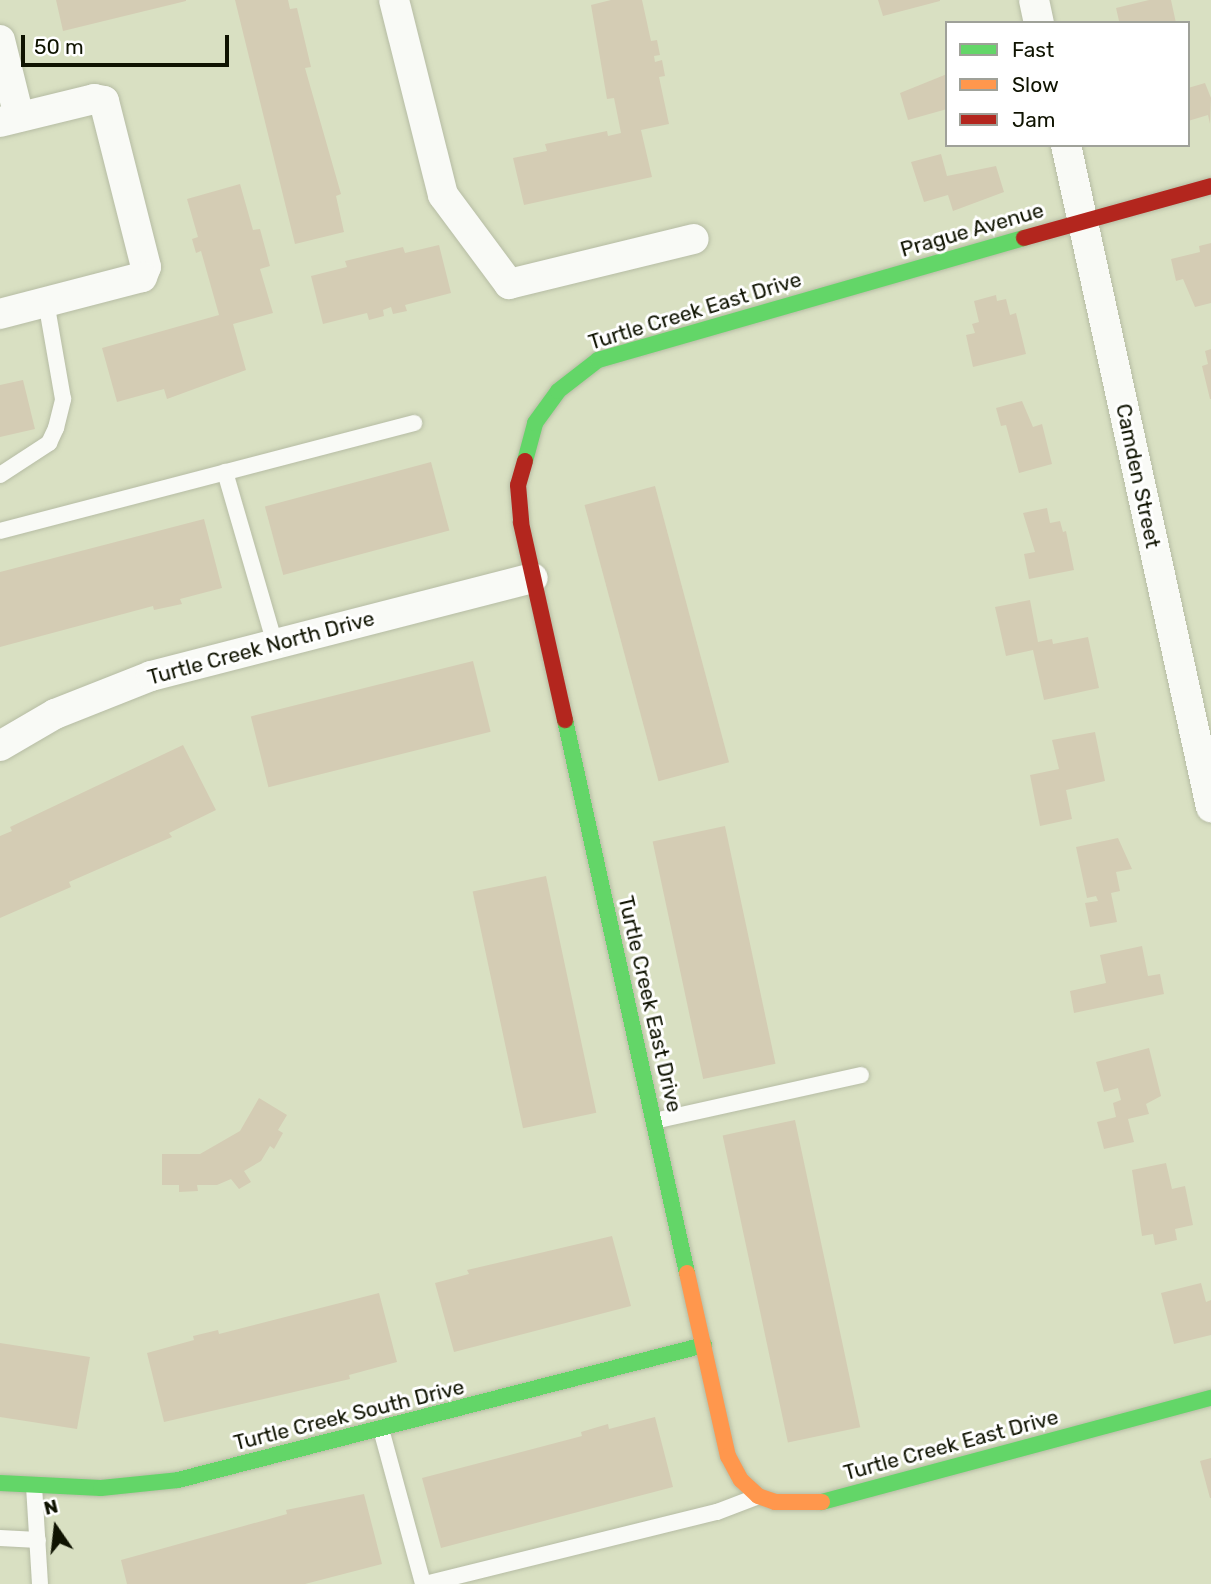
<!DOCTYPE html>
<style>
body{margin:0}
#map{position:relative;width:1211px;height:1584px;overflow:hidden;background:#d9e0c2;font-family:Rubik,sans-serif}
div>[style]{position:absolute}
[style*='--x']{left:calc(var(--x)*1px);top:calc(var(--y)*1px);width:calc(var(--w)*1px);rotate:calc(var(--a)*1deg)}
.building>*{inset:0;background:#d4ccb4;transform-origin:0 0}
.roads{filter:drop-shadow(0 0 2px #b6bca4) drop-shadow(0 0 2px #b6bca4)}
.lane>*{height:16px;margin:-8px;padding:0 8px;transform-origin:8px;border-radius:8px;background:#f9faf6}
.street>*{height:30px;margin:-15px;padding:0 15px;transform-origin:15px;border-radius:15px;background:#f9faf6}
.fast>*{height:16px;margin:-8px;padding:0 8px;transform-origin:8px;border-radius:8px;background:#63d668}
.slow>*{height:16px;margin:-8px;padding:0 8px;transform-origin:8px;border-radius:8px;background:#ff974d}
.jam>*{height:16px;margin:-8px;padding:0 8px;transform-origin:8px;border-radius:8px;background:#b3261e}
span{translate:-50% -50%;white-space:nowrap;text-align:center;line-height:1.15;-webkit-text-stroke:6px #fff;paint-order:stroke}
.street-label{font-size:21px;color:#0f1301}
.legend{position:absolute;left:945px;top:21px;width:245px;height:126px;box-sizing:border-box;background:#fff;border:2px solid #9fa199;margin:0;padding:9px 12px;list-style:none;font-size:21px;color:#0f1301}
.legend li{display:flex;align-items:center;gap:14px;height:35px}
.legend b{width:35px;border:2px solid #9fa199}
.north{position:absolute;left:21px;top:1493px;width:70px;height:70px;-webkit-text-stroke:5px #fff;paint-order:stroke;rotate:346deg;font-size:19px;font-weight:700;line-height:28px;text-align:center;color:#0f1301}
.north::after{content:'';display:block;margin:auto;width:24px;height:32px;background:#0f1301;clip-path:polygon(50% 0,100% 100%,50% 72%,0 100%)}
.scale{position:absolute;left:21px;top:35px;width:208px;height:32px;box-sizing:border-box;border:4px solid #0f1301;border-top:0;padding-left:9px;font-size:21px;line-height:24px;white-space:nowrap;color:#0f1301;-webkit-text-stroke:5px #fff;paint-order:stroke}
</style>
<div id="map">
<div class="building">
<i style="clip-path:polygon(56px 0,186px 0,186px 1px,63px 31px)"></i>
<i style="clip-path:polygon(235px 0,288px 0,290px 9px,297px 8px,311px 67px,305px 68px,341px 194px,336px 196px,344px 232px,295px 244px)"></i>
<i style="clip-path:polygon(611px 0,642px 0,651px 41px,657px 40px,660px 55px,654px 56px,655px 62px,662px 60px,665px 76px,659px 77px,669px 124px,641px 130px,652px 177px,524px 205px,513px 158px,547px 151px,545px 144px,607px 131px,608px 136px,621px 133px,614px 98px,607px 99px,591px 5px)"></i>
<i style="clip-path:polygon(878px 0,940px 0,940px 1px,883px 16px)"></i>
<i style="clip-path:polygon(1149px 0,1171px 0,1176px 23px,1114px 23px,1119px 21px,1116px 8px)"></i>
<i style="clip-path:polygon(947px 74px,947px 109px,908px 120px,900px 93px)"></i>
<i style="clip-path:polygon(1205px 83px,1211px 98px,1210px 124px,1208px 115px,1188px 121px,1188px 88px)"></i>
<i style="clip-path:polygon(941px 154px,947px 176px,996px 166px,1004px 192px,953px 211px,948px 195px,924px 202px,911px 162px)"></i>
<i style="clip-path:polygon(240px 184px,253px 230px,260px 229px,270px 266px,260px 269px,273px 313px,233px 324px,246px 370px,167px 399px,164px 389px,117px 402px,102px 348px,219px 315px,201px 251px,196px 253px,192px 239px,198px 237px,187px 199px)"></i>
<i style="clip-path:polygon(1211px 243px,1211px 303px,1195px 307px,1183px 279px,1176px 281px,1171px 259px,1200px 252px,1199px 246px)"></i>
<i style="clip-path:polygon(439px 245px,451px 293px,405px 305px,407px 311px,393px 314px,391px 307px,383px 310px,384px 316px,369px 320px,367px 313px,323px 324px,311px 276px,347px 267px,345px 261px,403px 247px,405px 253px)"></i>
<i style="clip-path:polygon(996px 295px,997px 301px,1006px 299px,1010px 315px,1016px 313px,1026px 354px,973px 367px,966px 335px,975px 333px,972px 324px,979px 322px,974px 301px)"></i>
<i style="clip-path:polygon(1211px 349px,1211px 399px,1210px 399px,1202px 366px,1208px 364px,1205px 351px)"></i>
<i style="clip-path:polygon(23px 380px,35px 429px,0 437px,0 385px)"></i>
<i style="clip-path:polygon(1022px 401px,1033px 427px,1042px 424px,1052px 464px,1019px 473px,1006px 425px,1001px 426px,996px 408px)"></i>
<i style="left:431px;top:462px;width:71px;height:172px;rotate:75deg"></i>
<i style="left:655px;top:486px;width:286px;height:73px;rotate:75deg"></i>
<i style="clip-path:polygon(1047px 508px,1050px 523px,1060px 521px,1063px 532px,1066px 531px,1074px 570px,1029px 579px,1024px 554px,1035px 552px,1023px 513px)"></i>
<i style="clip-path:polygon(204px 519px,222px 588px,180px 599px,182px 604px,154px 610px,153px 606px,0 647px,0 572px)"></i>
<i style="clip-path:polygon(1030px 600px,1038px 642px,1052px 639px,1053px 644px,1088px 637px,1099px 688px,1044px 700px,1033px 650px,1006px 656px,995px 607px)"></i>
<i style="left:473px;top:661px;width:73px;height:229px;rotate:76deg"></i>
<i style="clip-path:polygon(1095px 732px,1105px 781px,1066px 790px,1072px 819px,1040px 826px,1030px 775px,1059px 769px,1052px 740px)"></i>
<i style="clip-path:polygon(183px 745px,216px 810px,169px 833px,172px 837px,69px 882px,71px 887px,0 918px,0 836px,12px 831px,10px 827px)"></i>
<i style="left:725px;top:826px;width:243px;height:74px;rotate:78deg"></i>
<i style="clip-path:polygon(1118px 838px,1132px 869px,1116px 872px,1120px 891px,1111px 893px,1117px 922px,1090px 927px,1085px 903px,1098px 901px,1096px 896px,1087px 898px,1076px 847px)"></i>
<i style="left:546px;top:876px;width:242px;height:75px;rotate:78deg"></i>
<i style="clip-path:polygon(1142px 946px,1148px 976px,1160px 974px,1164px 994px,1074px 1013px,1070px 991px,1106px 983px,1100px 955px)"></i>
<i style="clip-path:polygon(1149px 1048px,1161px 1096px,1146px 1104px,1149px 1114px,1128px 1119px,1134px 1142px,1104px 1149px,1097px 1122px,1116px 1117px,1113px 1103px,1121px 1100px,1118px 1088px,1104px 1092px,1096px 1062px)"></i>
<i style="clip-path:polygon(259px 1098px,287px 1115px,278px 1130px,283px 1133px,274px 1149px,270px 1146px,261px 1161px,244px 1171px,251px 1182px,239px 1189px,231px 1179px,217px 1185px,197px 1185px,198px 1191px,179px 1192px,179px 1185px,162px 1185px,162px 1154px,200px 1154px,240px 1131px)"></i>
<i style="left:795px;top:1120px;width:314px;height:74px;rotate:78deg"></i>
<i style="clip-path:polygon(1166px 1163px,1172px 1189px,1185px 1186px,1193px 1225px,1175px 1229px,1177px 1240px,1155px 1245px,1153px 1234px,1142px 1236px,1132px 1170px)"></i>
<i style="clip-path:polygon(612px 1236px,631px 1306px,454px 1352px,435px 1283px,469px 1274px,467px 1270px)"></i>
<i style="clip-path:polygon(1201px 1283px,1206px 1302px,1211px 1300px,1211px 1335px,1174px 1344px,1161px 1293px)"></i>
<i style="clip-path:polygon(379px 1293px,397px 1362px,349px 1375px,350px 1379px,164px 1422px,147px 1353px,194px 1340px,193px 1336px,218px 1330px,219px 1334px)"></i>
<i style="clip-path:polygon(0 1343px,90px 1357px,77px 1429px,0 1417px)"></i>
<i style="clip-path:polygon(655px 1417px,673px 1487px,441px 1548px,422px 1478px,582px 1436px,581px 1432px,608px 1424px,609px 1429px)"></i>
<i style="clip-path:polygon(1211px 1458px,1211px 1498px,1210px 1498px,1200px 1461px)"></i>
<i style="clip-path:polygon(364px 1494px,382px 1564px,305px 1584px,127px 1584px,121px 1560px,287px 1514px,286px 1510px)"></i>
</div>
<div class="roads">
<div class="lane">
<i style="--x:225;--y:472;--w:179;--a:73.8"></i>
<i style="--x:0;--y:475;--w:59;--a:-33.1"></i>
<i style="--x:49;--y:443;--w:17;--a:-65"></i>
<i style="--x:56;--y:428;--w:30;--a:-76"></i>
<i style="--x:63;--y:399;--w:98;--a:-99.9"></i>
<i style="--x:0;--y:531;--w:428;--a:-14.6"></i>
<i style="--x:654;--y:1121;--w:212;--a:-12.5"></i>
<i style="--x:381;--y:1429;--w:161;--a:74.8"></i>
<i style="--x:34;--y:1486;--w:98;--a:86.5"></i>
<i style="--x:0;--y:1538;--w:38;--a:3"></i>
<i style="--x:425;--y:1584;--w:301;--a:-13.9"></i>
<i style="--x:717;--y:1512;--w:42;--a:-21"></i>
</div>
<div class="street">
<i style="--x:394;--y:0;--w:201;--a:75.9"></i>
<i style="--x:443;--y:195;--w:111;--a:53.4"></i>
<i style="--x:509;--y:284;--w:190;--a:-13.7"></i>
<i style="--x:1034;--y:0;--w:24;--a:78"></i>
<i style="--x:0;--y:40;--w:79;--a:76.1"></i>
<i style="--x:0;--y:122;--w:97;--a:-13.7"></i>
<i style="--x:94;--y:99;--w:10;--a:11"></i>
<i style="--x:104;--y:101;--w:171;--a:75.8"></i>
<i style="--x:146;--y:267;--w:11;--a:112"></i>
<i style="--x:142;--y:277;--w:147;--a:165.4"></i>
<i style="--x:1066;--y:145;--w:678;--a:77.65"></i>
<i style="--x:0;--y:746;--w:64;--a:-30.2"></i>
<i style="--x:55;--y:714;--w:103;--a:-21.6"></i>
<i style="--x:151;--y:676;--w:394;--a:-14.4"></i>
</div>
<div class="fast">
<i style="--x:525;--y:461;--w:39;--a:-75"></i>
<i style="--x:535;--y:423;--w:39;--a:-54"></i>
<i style="--x:558;--y:391;--w:51;--a:-37.8"></i>
<i style="--x:598;--y:360;--w:443;--a:-16"></i>
<i style="--x:565;--y:720;--w:566;--a:77.56"></i>
<i style="--x:0;--y:1483;--w:101;--a:2.8"></i>
<i style="--x:101;--y:1488;--w:77;--a:-5.9"></i>
<i style="--x:178;--y:1480;--w:543;--a:-14.39"></i>
<i style="--x:822;--y:1502;--w:403;--a:-15"></i>
</div>
<div class="slow">
<i style="--x:687;--y:1273;--w:188;--a:77.4"></i>
<i style="--x:728;--y:1456;--w:27;--a:62"></i>
<i style="--x:741;--y:1480;--w:23;--a:43"></i>
<i style="--x:758;--y:1496;--w:18;--a:19"></i>
<i style="--x:775;--y:1502;--w:47;--a:0"></i>
</div>
<div class="jam">
<i style="--x:1024;--y:238;--w:194;--a:-15.5"></i>
<i style="--x:525;--y:461;--w:25;--a:106"></i>
<i style="--x:518;--y:485;--w:38;--a:85"></i>
<i style="--x:521;--y:523;--w:202;--a:77.4"></i>
</div>
</div>
<div class="street-label">
<span style="left:972px;top:230px;rotate:-16deg">Prague Avenue</span>
<span style="left:695px;top:311px;rotate:-17deg">Turtle Creek East Drive</span>
<span style="left:1138px;top:476px;rotate:78deg">Camden Street</span>
<span style="left:261px;top:648px;rotate:-15deg">Turtle Creek North Drive</span>
<span style="left:650px;top:1004px;rotate:77deg">Turtle Creek East Drive</span>
<span style="left:349px;top:1415px;rotate:-14deg">Turtle Creek South Drive</span>
<span style="left:951px;top:1445px;rotate:-15deg">Turtle Creek East Drive</span>
</div>
<ul class="legend">
<li><b style="height:9px;background:#63d668"></b>Fast</li>
<li><b style="height:9px;background:#ff974d"></b>Slow</li>
<li><b style="height:9px;background:#b3261e"></b>Jam</li>
</ul>
<div class="north">N</div>
<div class="scale">50 m</div>
</div>
